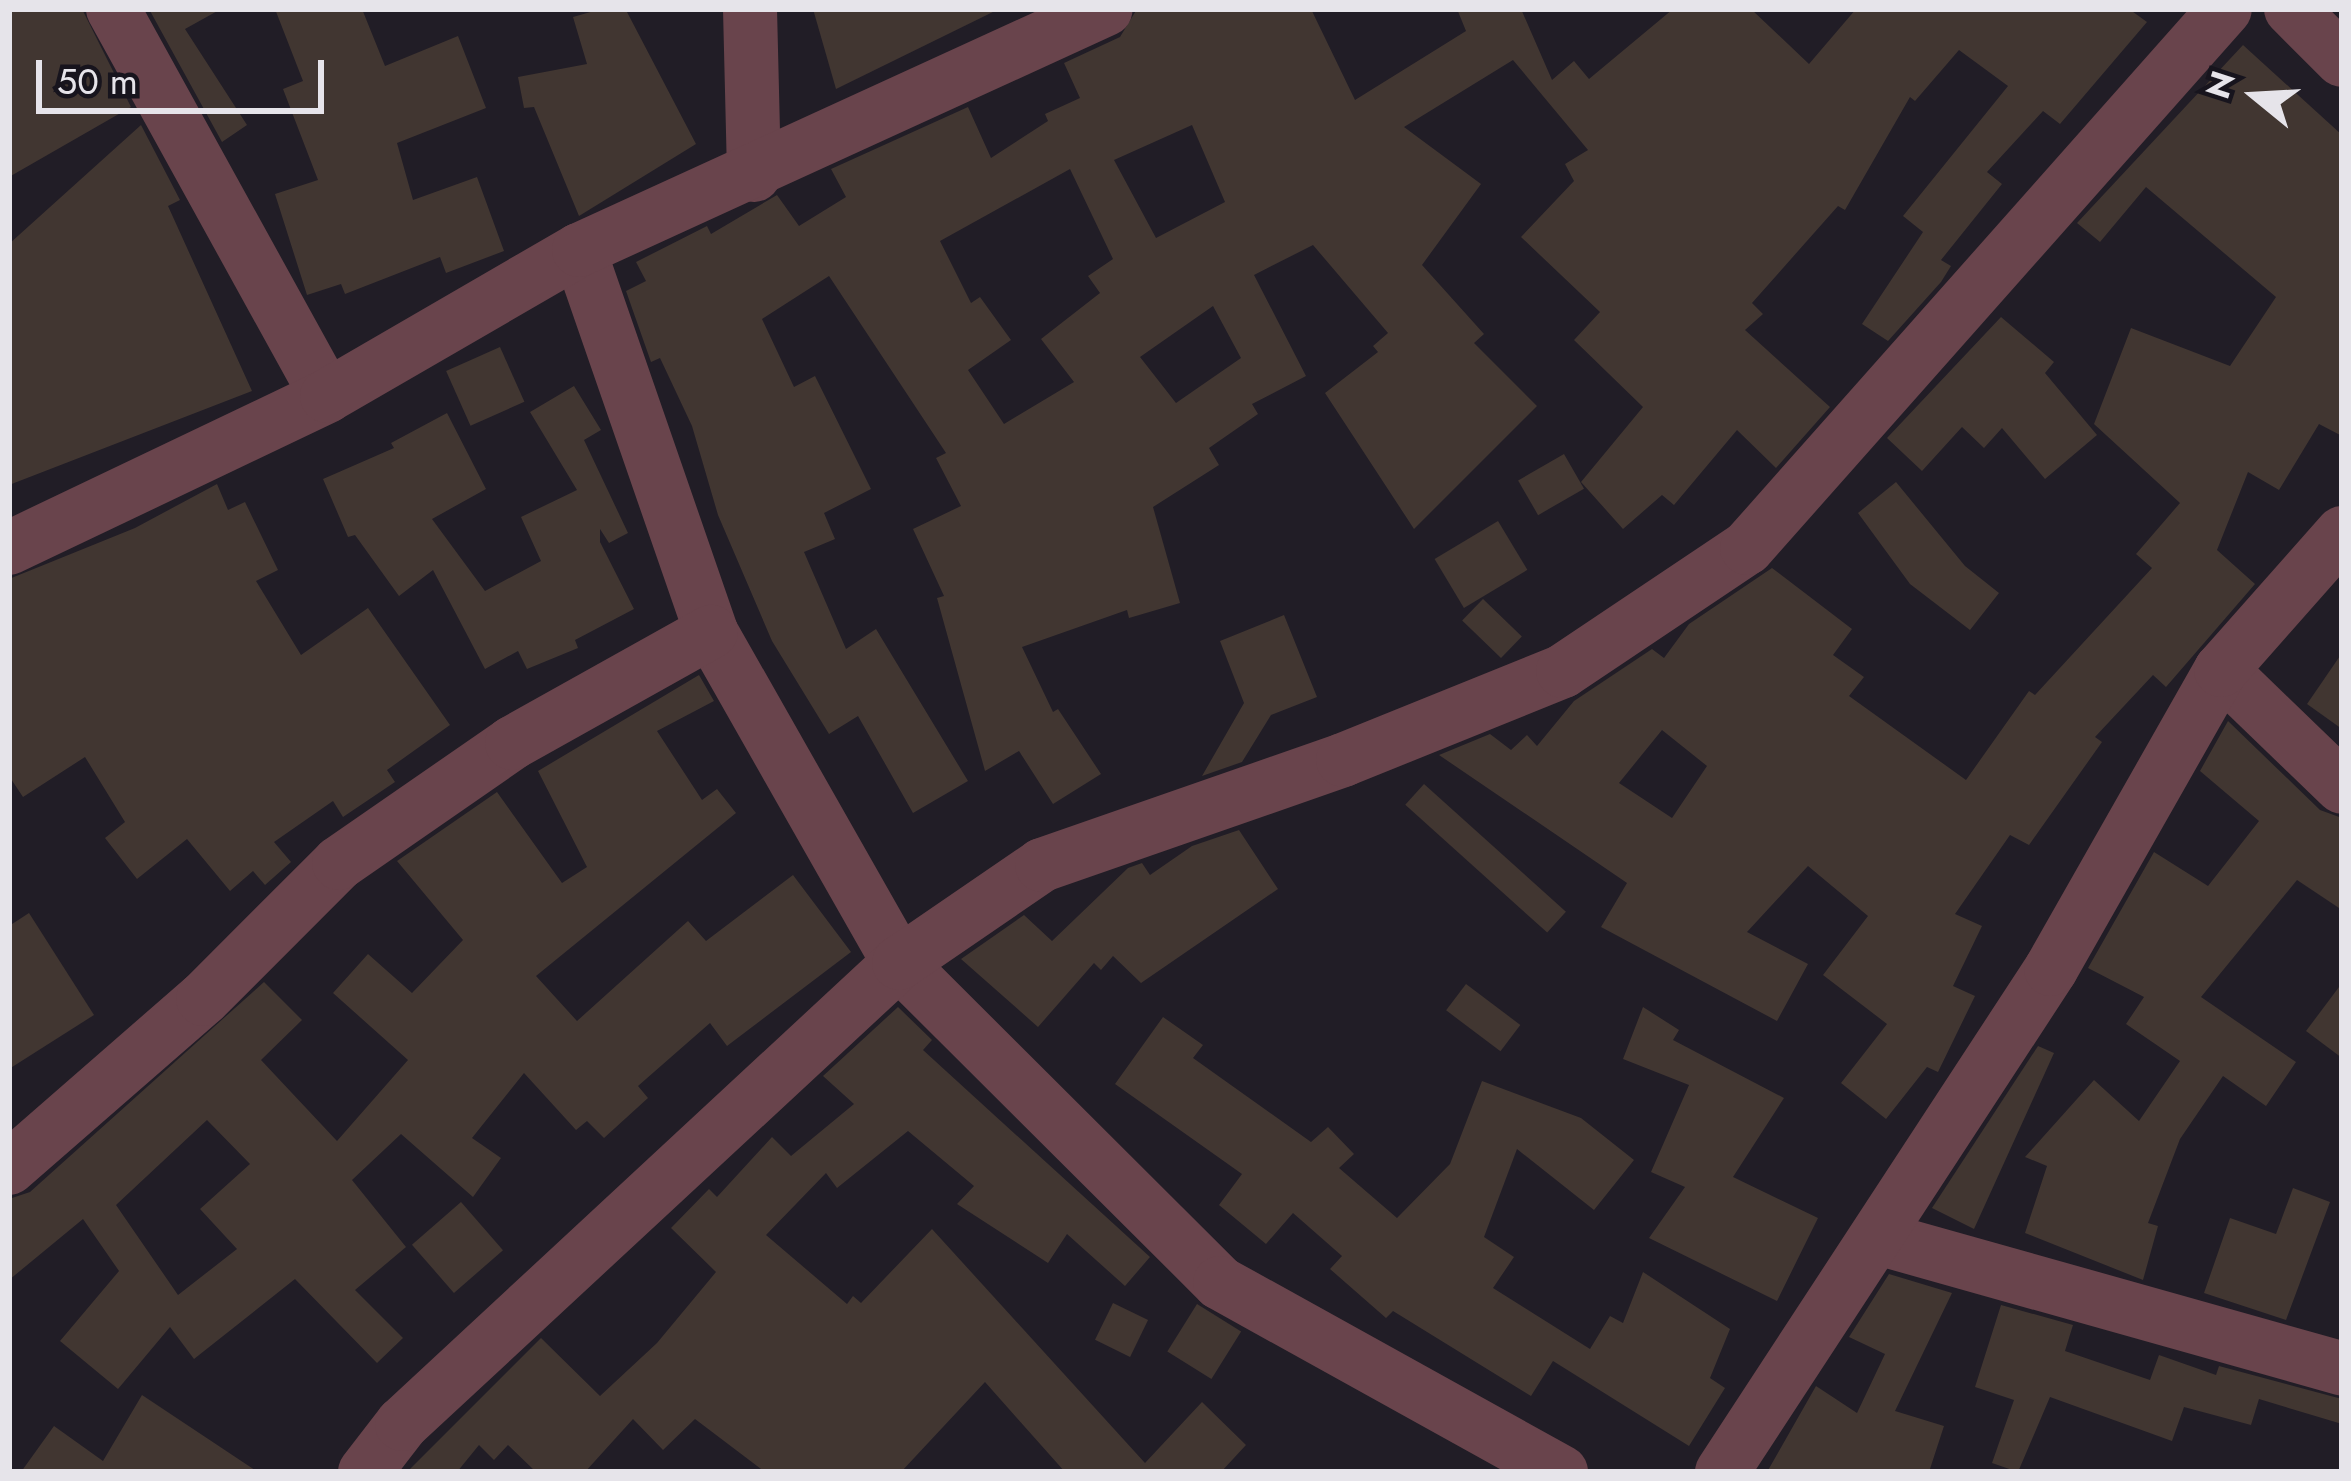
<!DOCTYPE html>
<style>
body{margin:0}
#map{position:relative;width:2351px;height:1481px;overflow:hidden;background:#211d26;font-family:Jost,sans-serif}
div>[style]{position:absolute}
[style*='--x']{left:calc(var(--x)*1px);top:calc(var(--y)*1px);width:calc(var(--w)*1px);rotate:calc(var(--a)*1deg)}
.building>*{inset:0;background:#413631;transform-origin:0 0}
.minor>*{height:54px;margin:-27px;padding:0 27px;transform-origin:27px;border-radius:27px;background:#69444c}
span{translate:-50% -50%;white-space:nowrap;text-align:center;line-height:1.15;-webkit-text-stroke:12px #17141d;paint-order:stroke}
.frame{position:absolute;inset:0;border:12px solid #e6e4ea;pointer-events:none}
.north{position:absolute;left:2195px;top:36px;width:120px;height:120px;-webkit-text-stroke:9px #17141d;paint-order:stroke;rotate:288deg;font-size:33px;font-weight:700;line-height:48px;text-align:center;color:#e6e4ea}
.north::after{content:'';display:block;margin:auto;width:42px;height:54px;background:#e6e4ea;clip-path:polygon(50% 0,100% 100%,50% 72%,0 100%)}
.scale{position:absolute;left:36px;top:60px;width:288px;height:54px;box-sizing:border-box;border:6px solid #e6e4ea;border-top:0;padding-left:15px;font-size:36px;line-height:42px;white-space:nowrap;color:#e6e4ea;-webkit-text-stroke:9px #17141d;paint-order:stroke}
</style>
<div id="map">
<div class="building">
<i style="clip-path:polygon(9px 9px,82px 9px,131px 107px,9px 177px)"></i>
<i style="clip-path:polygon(149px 9px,221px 9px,185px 29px,247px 125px,222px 142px)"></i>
<i style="clip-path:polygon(275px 9px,362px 9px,385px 66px,458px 36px,486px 108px,397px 143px,413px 200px,477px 177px,504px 251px,446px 273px,440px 257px,345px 294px,341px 284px,307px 295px,275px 194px,318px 180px,283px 89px,303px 81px)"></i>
<i style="clip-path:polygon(601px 9px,627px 12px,696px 144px,579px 216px,534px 107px,524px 108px,518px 77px,587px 64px,573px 17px)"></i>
<i style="clip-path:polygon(813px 9px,999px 9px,836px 89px)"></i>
<i style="clip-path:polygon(evenodd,1137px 9px,1311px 9px,1355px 100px,1466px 31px,1457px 9px,1521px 9px,1552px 80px,1574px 61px,1589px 79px,1673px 9px,1751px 9px,1809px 64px,1856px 9px,2129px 9px,2147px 22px,2060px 124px,2043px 111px,1987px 172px,2002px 184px,1941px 260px,1951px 266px,1941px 282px,1888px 341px,1862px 324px,1923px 232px,1903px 216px,2008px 86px,1959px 50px,1915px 101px,1910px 97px,1845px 210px,1838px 206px,1752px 303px,1763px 314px,1745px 330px,1830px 407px,1776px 468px,1737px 430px,1674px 505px,1662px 495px,1623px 529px,1581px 482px,1643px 407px,1574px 340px,1600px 312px,1521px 237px,1574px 181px,1565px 164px,1588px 150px,1513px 60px,1404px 127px,1481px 184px,1422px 265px,1484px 334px,1474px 343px,1537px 406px,1414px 529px,1325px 393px,1378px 352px,1373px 346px,1388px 333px,1313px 245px,1254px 275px,1306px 376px,1252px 404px,1258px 414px,1209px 448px,1219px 465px,1153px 507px,1180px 603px,1129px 618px,1127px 610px,1022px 647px,1053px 712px,1058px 709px,1101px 774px,1053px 804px,1019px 751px,985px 771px,937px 598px,944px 596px,913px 529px,961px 506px,936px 458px,946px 453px,829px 276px,762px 319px,794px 387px,815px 376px,871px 489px,824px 513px,835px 539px,804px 552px,846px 649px,876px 629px,968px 781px,913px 813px,858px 716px,829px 734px,772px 641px,718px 515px,692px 426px,660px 358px,651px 362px,626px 291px,646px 281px,636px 262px,707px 226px,711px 234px,777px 195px,799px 226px,846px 197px,831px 169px,968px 107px,991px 158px,1048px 121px,1045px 114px,1080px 98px,1064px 63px,1120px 37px,1137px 9px,1192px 125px,1225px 202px,1156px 238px,1114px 160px,1192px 125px,1137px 9px,1070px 169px,1113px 259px,1088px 276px,1100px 293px,1041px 339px,1074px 382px,1004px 424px,968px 370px,1011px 340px,980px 297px,971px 303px,940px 241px,1070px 169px,1137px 9px,1213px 306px,1241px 358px,1176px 403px,1140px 357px,1213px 306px)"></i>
<i style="clip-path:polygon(evenodd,2243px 45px,2342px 135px,2342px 436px,2319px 424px,2279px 490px,2248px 472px,2217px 550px,2255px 584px,2166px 687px,2153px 675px,2095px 737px,2102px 742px,2029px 845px,2010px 835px,1955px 914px,1982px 926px,1953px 986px,1975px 996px,1938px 1072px,1927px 1067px,1886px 1119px,1841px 1083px,1887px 1024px,1823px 975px,1868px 916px,1808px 866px,1747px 932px,1808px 964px,1777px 1021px,1601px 927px,1627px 883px,1439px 755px,1490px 734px,1511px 750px,1527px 735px,1537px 746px,1574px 701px,1652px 649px,1664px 658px,1689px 624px,1772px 568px,1852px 629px,1833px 655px,1864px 677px,1849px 696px,1966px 780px,2029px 691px,2035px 695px,2152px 568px,2136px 554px,2180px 503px,2094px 424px,2131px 328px,2230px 366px,2276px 297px,2146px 187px,2100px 242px,2077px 223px,2243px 45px,1662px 730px,1707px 766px,1672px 818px,1619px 783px,1662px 730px)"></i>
<i style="clip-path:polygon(141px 125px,180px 200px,168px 206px,252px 391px,9px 485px,9px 244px)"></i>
<i style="clip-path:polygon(2001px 317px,2054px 362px,2045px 373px,2097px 435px,2045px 479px,2002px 428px,1984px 448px,1962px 427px,1922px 471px,1887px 438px)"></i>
<i style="left:500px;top:347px;width:60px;height:59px;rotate:66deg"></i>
<i style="clip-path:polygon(574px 386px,601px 430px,584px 440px,628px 533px,609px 543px,600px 529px,600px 542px,634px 609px,575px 640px,578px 648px,527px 669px,518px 651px,485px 669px,433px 570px,399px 596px,355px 535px,348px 537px,323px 479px,394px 448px,391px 443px,447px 413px,486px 489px,432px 519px,485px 591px,541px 561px,521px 517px,577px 490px,530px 412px)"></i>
<i style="left:1564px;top:454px;width:40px;height:53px;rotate:60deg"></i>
<i style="clip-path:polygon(1896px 482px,1965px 566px,1999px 593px,1970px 630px,1910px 584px,1858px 513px)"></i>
<i style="clip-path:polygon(217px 484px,228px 510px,245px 502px,278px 570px,256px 581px,301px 655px,368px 608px,450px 725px,387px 770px,395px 782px,343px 817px,333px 801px,274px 842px,291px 862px,265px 885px,253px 871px,230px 891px,187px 839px,137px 879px,105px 838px,125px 822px,85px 757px,23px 797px,9px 776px,9px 579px,135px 528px)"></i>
<i style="left:1498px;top:521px;width:57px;height:74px;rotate:59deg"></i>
<i style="left:1483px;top:599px;width:54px;height:30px;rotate:44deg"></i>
<i style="clip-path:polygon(1284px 615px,1317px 697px,1271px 715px,1242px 762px,1202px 776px,1244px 703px,1220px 641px)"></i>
<i style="clip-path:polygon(2342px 653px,2342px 729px,2307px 704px)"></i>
<i style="clip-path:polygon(evenodd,699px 675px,714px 701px,657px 731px,702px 800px,717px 789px,736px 813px,536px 976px,577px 1021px,688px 921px,706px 941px,793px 875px,851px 952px,727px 1046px,710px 1023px,638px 1086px,648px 1098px,604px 1138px,587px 1121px,576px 1130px,524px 1073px,472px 1138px,501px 1158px,473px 1197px,401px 1134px,352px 1180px,406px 1247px,355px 1290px,403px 1338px,377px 1363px,295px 1279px,194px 1359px,170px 1327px,118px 1389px,60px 1341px,119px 1271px,83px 1219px,9px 1280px,9px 1199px,30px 1192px,264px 982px,302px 1020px,261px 1060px,337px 1141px,408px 1060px,333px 993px,368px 954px,412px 993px,463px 940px,397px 861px,497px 792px,562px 883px,587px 867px,538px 771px,699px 675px,207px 1120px,250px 1164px,200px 1209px,237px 1249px,178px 1295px,116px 1205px,207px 1120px)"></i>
<i style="clip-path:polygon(2228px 721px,2320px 810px,2342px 818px,2342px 910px,2297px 880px,2201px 997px,2296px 1062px,2266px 1106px,2223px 1076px,2180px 1139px,2148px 1223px,2158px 1226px,2143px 1280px,2025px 1233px,2047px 1166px,2025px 1157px,2094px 1080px,2139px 1121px,2180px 1061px,2126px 1024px,2144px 997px,2088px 968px,2154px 852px,2208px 886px,2259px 821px,2200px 771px)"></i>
<i style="left:1424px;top:784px;width:191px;height:28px;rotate:42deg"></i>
<i style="clip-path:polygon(1239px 830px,1278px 889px,1141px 983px,1113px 956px,1101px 970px,1094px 963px,1038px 1027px,961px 959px,1024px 915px,1052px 941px,1128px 868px,1142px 863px,1150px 875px,1192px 846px)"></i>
<i style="clip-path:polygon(29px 913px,94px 1015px,9px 1069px,9px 926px)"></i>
<i style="clip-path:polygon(2342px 983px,2342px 1058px,2306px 1031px)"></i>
<i style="left:1466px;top:984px;width:68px;height:33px;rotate:37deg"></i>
<i style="clip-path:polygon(898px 1007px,932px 1040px,923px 1050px,1150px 1257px,1125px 1286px,1067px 1234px,1048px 1263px,957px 1204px,974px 1186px,908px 1131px,837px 1188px,826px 1173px,766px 1235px,847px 1304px,853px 1296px,861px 1303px,932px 1229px,1145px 1463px,1202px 1402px,1246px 1445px,1221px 1472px,1065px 1472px,985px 1382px,901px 1472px,765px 1472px,695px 1419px,663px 1450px,633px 1419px,585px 1472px,536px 1472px,508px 1445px,494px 1460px,479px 1445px,457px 1472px,407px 1472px,541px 1338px,600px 1396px,657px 1343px,716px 1272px,671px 1228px,709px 1189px,717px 1197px,772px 1137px,791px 1156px,854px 1104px,823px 1076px)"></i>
<i style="clip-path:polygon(1643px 1007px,1679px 1030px,1673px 1040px,1784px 1098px,1733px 1177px,1818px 1218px,1777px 1301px,1649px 1238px,1685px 1187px,1651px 1172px,1689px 1085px,1623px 1059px)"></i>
<i style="clip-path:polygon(1163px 1017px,1203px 1045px,1193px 1058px,1311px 1142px,1328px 1127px,1354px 1154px,1339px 1168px,1397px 1218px,1450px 1164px,1482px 1081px,1581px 1118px,1634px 1160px,1594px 1210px,1517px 1149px,1484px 1237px,1514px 1257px,1493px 1288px,1590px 1349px,1610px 1316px,1623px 1323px,1643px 1272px,1730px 1329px,1710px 1378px,1725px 1388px,1689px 1446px,1553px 1361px,1531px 1396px,1393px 1311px,1386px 1318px,1330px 1269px,1342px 1256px,1293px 1213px,1266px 1244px,1219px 1205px,1242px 1174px,1115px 1084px)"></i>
<i style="clip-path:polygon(2038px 1046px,2054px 1053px,1974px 1229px,1932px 1208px)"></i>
<i style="clip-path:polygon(2293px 1188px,2330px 1202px,2286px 1320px,2204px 1293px,2230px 1218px,2276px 1234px)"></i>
<i style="left:461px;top:1202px;width:64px;height:65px;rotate:49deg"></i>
<i style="clip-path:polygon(1889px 1274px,1952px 1293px,1895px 1411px,1944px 1426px,1929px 1472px,1767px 1472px,1816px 1386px,1857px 1413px,1885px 1354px,1849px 1337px)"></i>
<i style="left:1113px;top:1303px;width:39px;height:41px;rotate:26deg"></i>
<i style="left:1197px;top:1304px;width:52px;height:56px;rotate:32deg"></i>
<i style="clip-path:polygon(2001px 1305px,2073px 1325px,2065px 1351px,2150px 1380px,2159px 1355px,2216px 1375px,2219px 1366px,2342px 1399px,2342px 1424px,2259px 1399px,2251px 1425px,2184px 1407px,2172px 1441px,2050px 1397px,2018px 1472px,1992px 1463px,2014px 1400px,1975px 1387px)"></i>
<i style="clip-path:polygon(142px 1395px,258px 1472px,21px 1472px,54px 1426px,103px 1461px)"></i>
</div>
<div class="minor">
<i style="--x:113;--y:9;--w:442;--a:61.1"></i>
<i style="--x:750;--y:9;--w:166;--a:88.6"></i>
<i style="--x:2291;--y:9;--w:72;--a:45"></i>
<i style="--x:579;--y:250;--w:404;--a:70.9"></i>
<i style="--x:711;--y:632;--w:381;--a:60.4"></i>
<i style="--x:899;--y:963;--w:453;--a:44.9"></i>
<i style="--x:1220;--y:1283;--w:390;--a:29"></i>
<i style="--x:9;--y:548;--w:352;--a:-25.5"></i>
<i style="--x:327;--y:396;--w:291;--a:-30.1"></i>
<i style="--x:579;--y:250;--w:579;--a:-24.57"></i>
<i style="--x:2221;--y:670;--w:168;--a:44"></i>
<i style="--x:9;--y:1168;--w:257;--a:-41.1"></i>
<i style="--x:203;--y:999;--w:192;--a:-45"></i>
<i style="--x:339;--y:863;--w:211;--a:-34.7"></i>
<i style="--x:512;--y:743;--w:228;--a:-29.2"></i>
<i style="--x:1878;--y:1238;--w:482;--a:15.7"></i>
<i style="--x:365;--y:1472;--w:61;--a:-52.4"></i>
<i style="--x:402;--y:1424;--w:678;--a:-42.85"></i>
<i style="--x:899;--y:963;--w:173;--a:-34.4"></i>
<i style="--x:1042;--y:865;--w:319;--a:-19.2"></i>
<i style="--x:1343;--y:760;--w:237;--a:-22"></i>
<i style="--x:1563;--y:671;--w:221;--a:-33.8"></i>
<i style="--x:1747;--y:548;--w:720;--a:-48.43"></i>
<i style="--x:1722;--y:1472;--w:601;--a:-56.81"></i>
<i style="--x:2051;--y:969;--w:344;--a:-60.4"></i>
<i style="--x:2221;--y:670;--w:183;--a:-48.5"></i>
</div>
<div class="frame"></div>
<div class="north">N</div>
<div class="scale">50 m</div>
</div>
